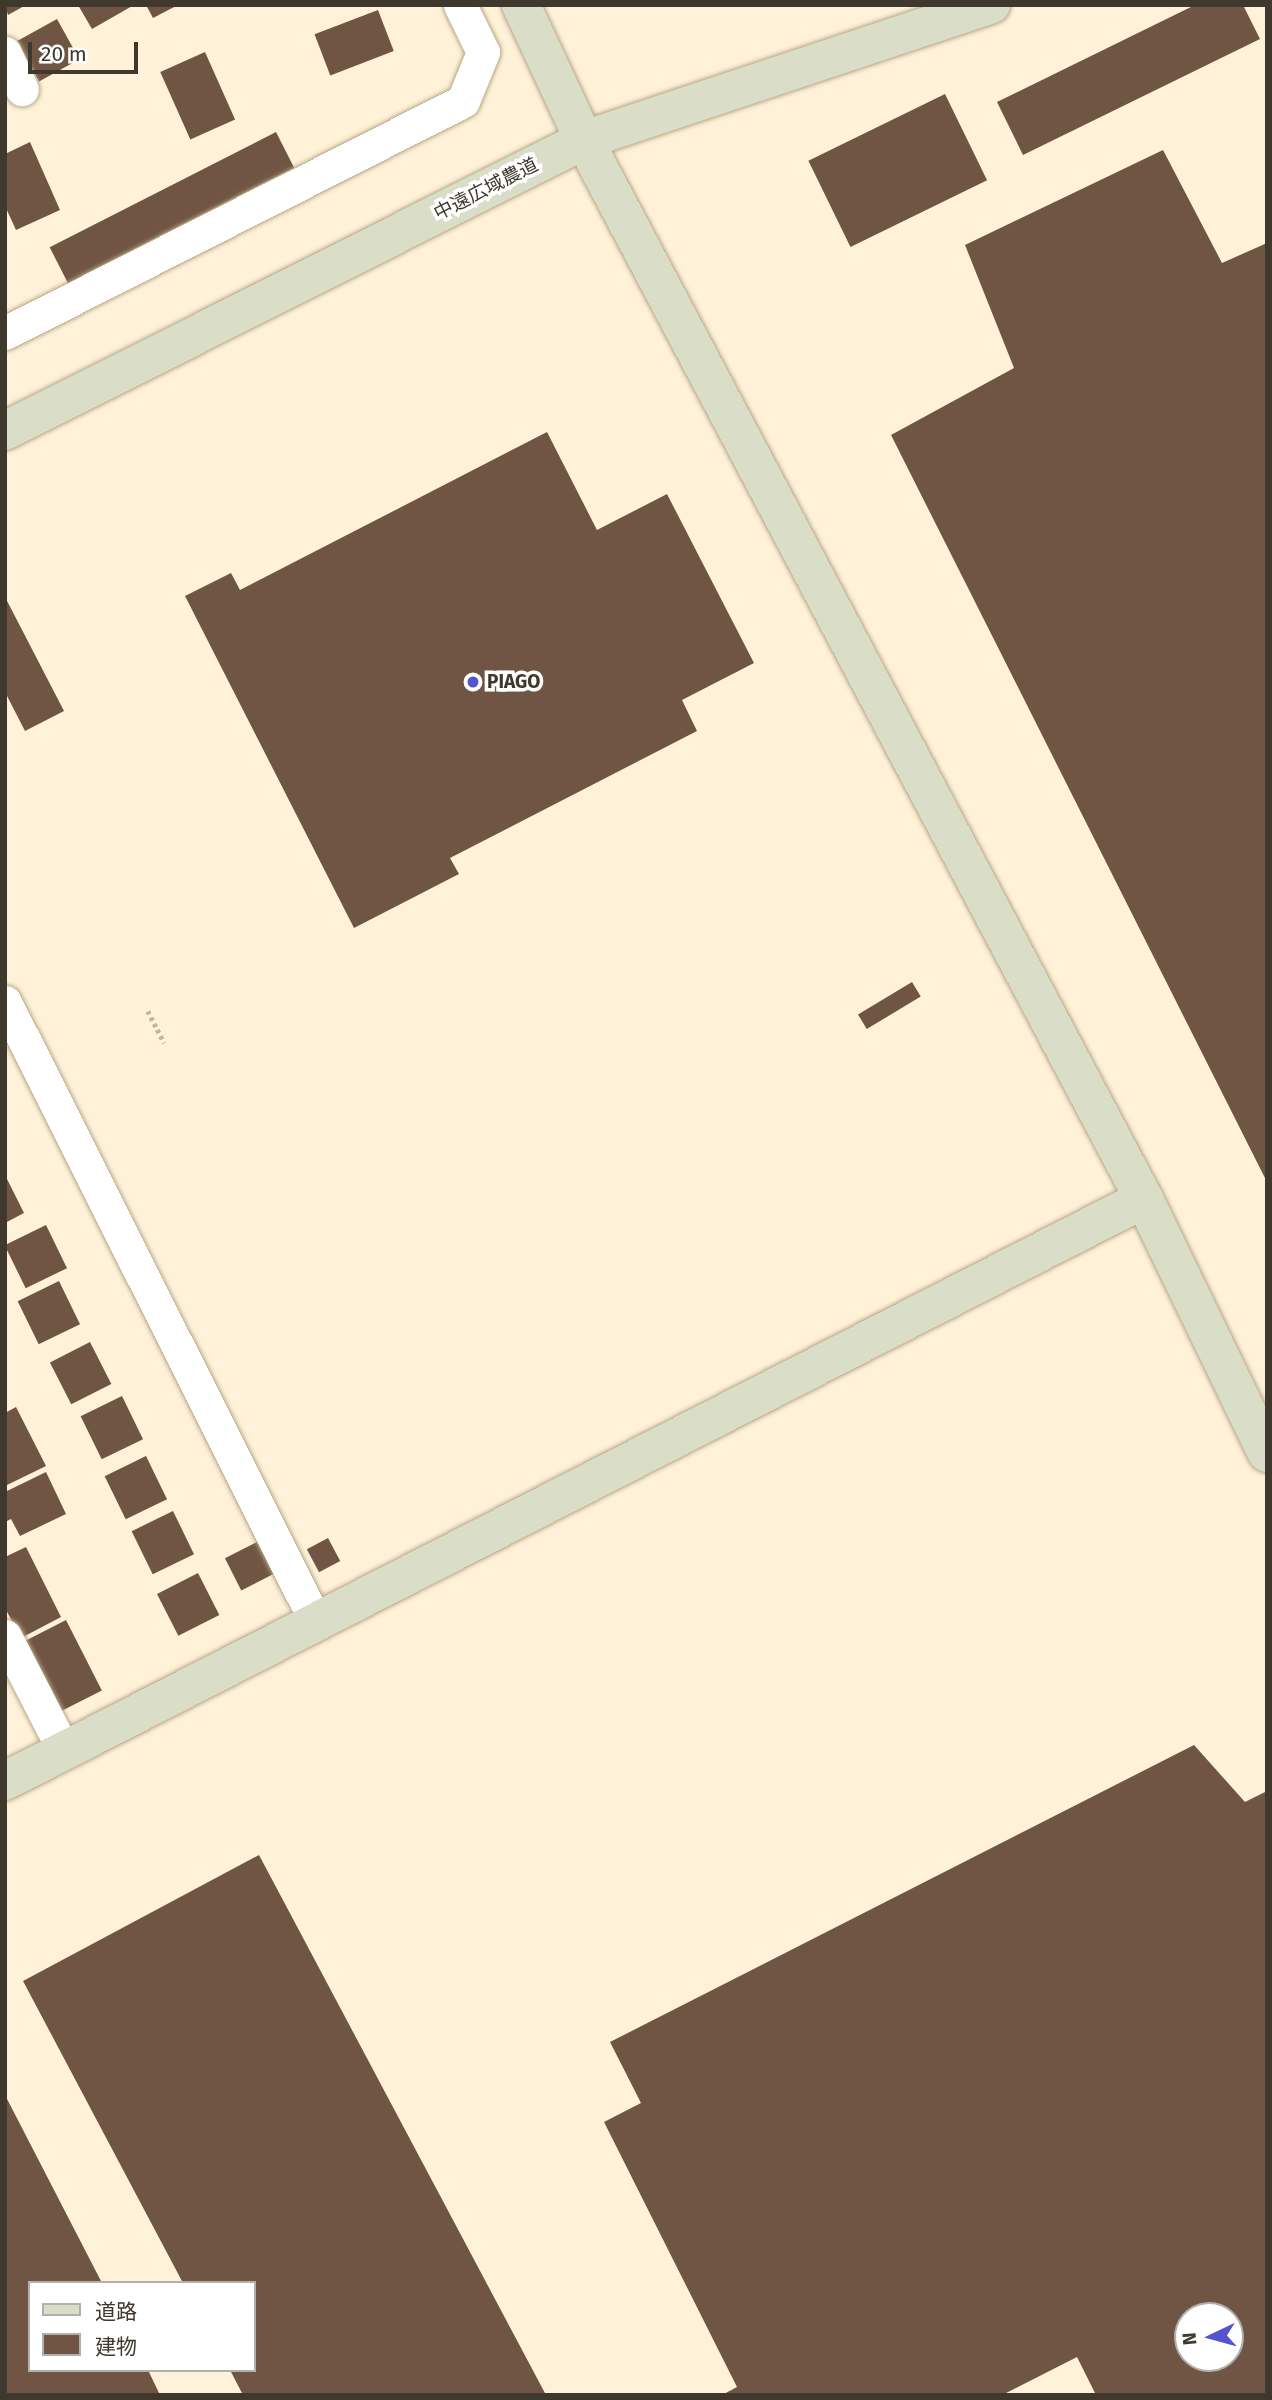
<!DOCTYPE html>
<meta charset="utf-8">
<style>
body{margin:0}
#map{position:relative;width:1272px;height:2400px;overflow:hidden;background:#fff2d8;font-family:"Fira Sans","Noto Sans JP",sans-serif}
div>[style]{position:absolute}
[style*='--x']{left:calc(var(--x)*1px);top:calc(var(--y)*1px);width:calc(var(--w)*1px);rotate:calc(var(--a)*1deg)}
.building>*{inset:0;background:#715544;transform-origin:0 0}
.path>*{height:4.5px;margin-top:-2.25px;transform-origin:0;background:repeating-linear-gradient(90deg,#c2b7a2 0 3.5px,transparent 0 7px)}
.roads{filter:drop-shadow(0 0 2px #b6a788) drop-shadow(0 0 2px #b6a788)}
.street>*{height:33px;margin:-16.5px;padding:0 16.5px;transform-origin:16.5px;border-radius:16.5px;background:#fff}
.secondary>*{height:38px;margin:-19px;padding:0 19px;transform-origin:19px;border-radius:19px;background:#daddc8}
.dots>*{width:19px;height:19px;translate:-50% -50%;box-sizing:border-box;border:4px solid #fff;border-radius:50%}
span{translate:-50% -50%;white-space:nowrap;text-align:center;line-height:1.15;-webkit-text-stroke:7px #fff;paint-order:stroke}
.street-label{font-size:19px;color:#3f392d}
.poi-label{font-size:19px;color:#3f392d;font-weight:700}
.left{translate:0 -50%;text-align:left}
.frame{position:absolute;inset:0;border:7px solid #3f392d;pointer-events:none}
.legend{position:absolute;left:28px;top:2281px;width:228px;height:91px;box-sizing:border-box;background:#fff;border:2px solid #b2b0ab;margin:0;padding:9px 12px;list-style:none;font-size:21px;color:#3f392d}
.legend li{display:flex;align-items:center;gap:14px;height:35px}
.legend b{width:35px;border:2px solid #b2b0ab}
.north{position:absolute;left:1174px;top:2302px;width:70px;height:70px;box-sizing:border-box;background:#fff;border:2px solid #b2b0ab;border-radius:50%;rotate:265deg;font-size:19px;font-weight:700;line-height:28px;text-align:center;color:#3f392d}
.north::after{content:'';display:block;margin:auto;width:24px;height:32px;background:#5654cc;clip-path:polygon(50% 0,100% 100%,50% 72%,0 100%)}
.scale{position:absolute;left:28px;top:42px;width:110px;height:32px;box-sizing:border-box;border:4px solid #3f392d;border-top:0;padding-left:9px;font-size:21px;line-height:24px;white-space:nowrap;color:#3f392d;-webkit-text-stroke:5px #fff;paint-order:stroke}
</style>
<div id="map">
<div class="building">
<i style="clip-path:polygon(5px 5px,26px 5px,8px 15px)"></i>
<i style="clip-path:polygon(78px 5px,134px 5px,92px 29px)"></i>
<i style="clip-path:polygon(146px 5px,178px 5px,153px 18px)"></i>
<i style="clip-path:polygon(1195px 5px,1243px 5px,1260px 39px,1023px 155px,997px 102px)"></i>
<i style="left:378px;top:10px;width:44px;height:68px;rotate:69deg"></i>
<i style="left:57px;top:19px;width:46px;height:46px;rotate:61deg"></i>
<i style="left:205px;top:52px;width:74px;height:49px;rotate:66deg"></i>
<i style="left:945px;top:94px;width:96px;height:152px;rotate:64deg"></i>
<i style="left:276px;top:132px;width:40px;height:254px;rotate:63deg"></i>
<i style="clip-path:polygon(30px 142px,60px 210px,16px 230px,5px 206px,5px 154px)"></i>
<i style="clip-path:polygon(1163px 150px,1222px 263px,1267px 243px,1267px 1182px,891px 435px,1014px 368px,965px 245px)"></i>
<i style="clip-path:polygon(547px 432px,597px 530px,667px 494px,754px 663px,682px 700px,697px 731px,450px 858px,459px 874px,354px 928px,185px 596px,231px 573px,240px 590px)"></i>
<i style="clip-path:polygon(5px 597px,64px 711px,25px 731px,5px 692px)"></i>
<i style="left:912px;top:982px;width:17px;height:63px;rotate:59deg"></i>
<i style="clip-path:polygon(5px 1175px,24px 1213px,5px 1223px)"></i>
<i style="left:46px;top:1225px;width:48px;height:46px;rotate:64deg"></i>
<i style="left:59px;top:1281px;width:48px;height:46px;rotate:64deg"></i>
<i style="left:90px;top:1342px;width:47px;height:45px;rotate:63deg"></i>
<i style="left:122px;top:1396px;width:48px;height:46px;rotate:64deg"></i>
<i style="clip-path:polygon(16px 1407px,46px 1466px,5px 1486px,5px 1413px)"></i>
<i style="left:146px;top:1456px;width:48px;height:46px;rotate:64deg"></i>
<i style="clip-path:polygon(46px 1472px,66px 1514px,20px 1536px,11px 1519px,5px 1522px,5px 1492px)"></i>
<i style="left:173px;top:1511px;width:48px;height:46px;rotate:64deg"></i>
<i style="left:328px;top:1538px;width:26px;height:24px;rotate:62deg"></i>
<i style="left:257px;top:1542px;width:36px;height:36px;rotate:63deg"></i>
<i style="clip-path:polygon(26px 1547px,61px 1617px,21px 1638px,5px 1608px,5px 1557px)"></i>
<i style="left:198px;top:1573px;width:47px;height:46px;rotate:63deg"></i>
<i style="left:66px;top:1620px;width:79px;height:46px;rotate:63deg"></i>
<i style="clip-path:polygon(evenodd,1194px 1745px,1245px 1802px,1267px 1791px,1267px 2395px,1096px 2395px,1077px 2357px,1002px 2395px,722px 2395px,737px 2387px,604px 2122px,641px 2103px,610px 2042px,1194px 1745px,1188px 2316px,1230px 2316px,1230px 2358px,1188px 2358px,1188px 2316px)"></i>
<i style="clip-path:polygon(259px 1855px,546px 2395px,243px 2395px,230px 2370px,254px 2370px,254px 2283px,183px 2283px,23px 1981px)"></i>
<i style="clip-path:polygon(5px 2095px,102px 2283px,30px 2283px,30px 2370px,148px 2370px,160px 2395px,5px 2395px)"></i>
</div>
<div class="path">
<i style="--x:148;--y:1011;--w:36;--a:63"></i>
</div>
<div class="roads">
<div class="street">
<i style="--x:5;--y:53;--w:40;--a:65"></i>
<i style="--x:5;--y:333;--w:513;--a:-26.86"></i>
<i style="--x:463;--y:101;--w:53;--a:-67.8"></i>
<i style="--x:483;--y:52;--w:52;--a:-116.1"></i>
<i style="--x:5;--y:1002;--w:694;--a:63.36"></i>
<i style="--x:5;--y:1636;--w:129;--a:62.8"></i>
</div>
<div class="secondary">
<i style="--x:521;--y:5;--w:149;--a:65"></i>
<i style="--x:584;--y:140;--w:1198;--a:62.13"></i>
<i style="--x:1144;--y:1199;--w:282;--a:64.2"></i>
<i style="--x:5;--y:431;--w:648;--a:-26.68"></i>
<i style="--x:584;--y:140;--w:429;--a:-18.4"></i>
<i style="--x:5;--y:1781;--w:1279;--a:-27.07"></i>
</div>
</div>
<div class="dots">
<i style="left:473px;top:682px;background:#5654cc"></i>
</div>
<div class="street-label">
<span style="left:486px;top:189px;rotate:-27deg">中遠広域農道</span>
</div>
<div class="poi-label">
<span class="left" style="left:487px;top:682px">PIAGO</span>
</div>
<div class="frame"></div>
<ul class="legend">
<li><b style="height:9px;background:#daddc8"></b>道路</li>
<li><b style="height:19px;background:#715544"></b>建物</li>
</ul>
<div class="north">N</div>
<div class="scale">20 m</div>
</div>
